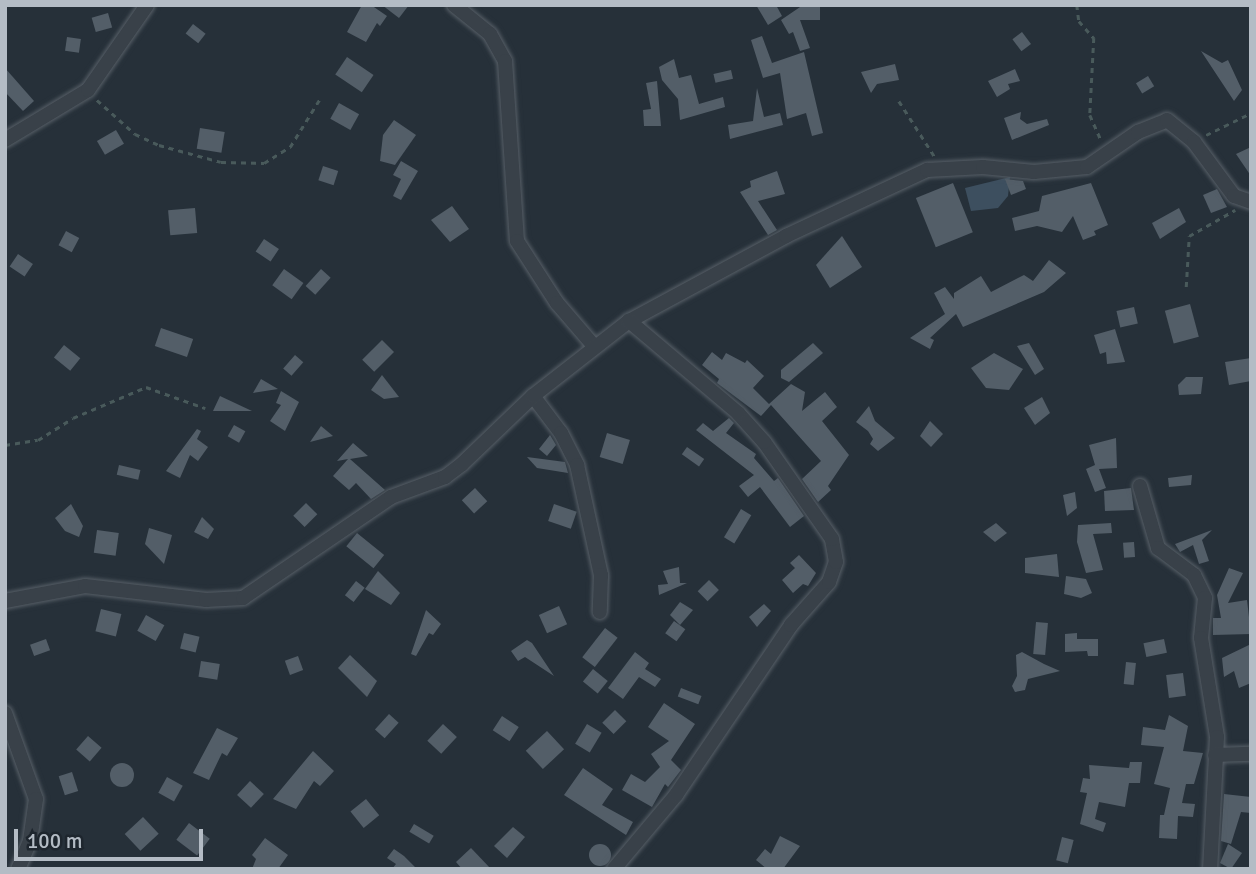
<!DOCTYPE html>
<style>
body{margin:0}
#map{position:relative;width:1256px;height:874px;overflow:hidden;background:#263039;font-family:Signika,sans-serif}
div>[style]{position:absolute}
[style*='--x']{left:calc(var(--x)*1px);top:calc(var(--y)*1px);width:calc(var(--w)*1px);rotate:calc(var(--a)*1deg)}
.water>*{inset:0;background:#3d4f5f}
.building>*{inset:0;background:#535e68;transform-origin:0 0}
.round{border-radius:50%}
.path>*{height:2.5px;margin-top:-1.25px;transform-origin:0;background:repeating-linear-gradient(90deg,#495a5b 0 5px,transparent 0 10px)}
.roads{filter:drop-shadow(0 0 2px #575f67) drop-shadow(0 0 2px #575f67)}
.minor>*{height:14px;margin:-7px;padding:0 7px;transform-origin:7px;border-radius:7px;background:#394149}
span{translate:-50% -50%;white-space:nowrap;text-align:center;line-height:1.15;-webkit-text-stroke:5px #1e262e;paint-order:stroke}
.frame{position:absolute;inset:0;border:7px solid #b4bcc5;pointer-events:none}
.scale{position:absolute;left:14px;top:829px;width:189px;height:32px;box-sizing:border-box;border:4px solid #b4bcc5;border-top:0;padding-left:9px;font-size:21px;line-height:24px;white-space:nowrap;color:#b4bcc5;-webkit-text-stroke:5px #1e262e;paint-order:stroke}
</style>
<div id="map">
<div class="water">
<i style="clip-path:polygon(1010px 177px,1008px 196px,998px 208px,971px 211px,965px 188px)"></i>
</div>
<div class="building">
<i style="clip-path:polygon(362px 5px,371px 5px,387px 16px,380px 26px,377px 23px,366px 42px,347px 32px)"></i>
<i style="clip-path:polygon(382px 5px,409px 5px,399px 18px)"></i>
<i style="clip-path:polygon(756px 5px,776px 5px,782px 16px,768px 25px)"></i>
<i style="clip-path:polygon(803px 5px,820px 5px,820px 20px,800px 20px,810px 48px,800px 51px,793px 32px,789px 34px,781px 20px)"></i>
<i style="left:108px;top:13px;width:15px;height:17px;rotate:74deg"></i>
<i style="left:193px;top:24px;width:16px;height:12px;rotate:38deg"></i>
<i style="left:1022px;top:32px;width:15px;height:12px;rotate:53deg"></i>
<i style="clip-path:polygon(762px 36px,772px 63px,804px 52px,823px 133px,812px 136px,806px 113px,787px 119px,780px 73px,763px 78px,751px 40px)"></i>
<i style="left:67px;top:37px;width:14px;height:14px;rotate:8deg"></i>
<i style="clip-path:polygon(1201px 51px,1222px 63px,1228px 60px,1242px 90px,1234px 101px)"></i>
<i style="left:347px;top:57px;width:32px;height:21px;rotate:34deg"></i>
<i style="clip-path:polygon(674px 59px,679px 78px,691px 75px,699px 104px,723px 97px,725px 107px,680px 120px,678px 99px,662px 80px,659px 67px)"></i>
<i style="clip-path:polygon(895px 64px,899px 80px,877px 84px,871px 93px,861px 72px)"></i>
<i style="clip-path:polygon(5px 68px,34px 101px,23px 111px,5px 92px)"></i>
<i style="clip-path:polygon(1015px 69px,1020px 81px,1008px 84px,1010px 89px,997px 97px,988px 81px)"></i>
<i style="left:731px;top:70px;width:9px;height:18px;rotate:77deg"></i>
<i style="left:1148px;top:76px;width:12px;height:14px;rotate:59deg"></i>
<i style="clip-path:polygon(657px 81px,661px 126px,644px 126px,643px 110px,651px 109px,646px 83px)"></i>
<i style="clip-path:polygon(757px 88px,764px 117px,780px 113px,783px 125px,730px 139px,728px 125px,753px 121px)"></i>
<i style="left:339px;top:103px;width:23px;height:18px;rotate:29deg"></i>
<i style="clip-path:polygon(1021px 112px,1020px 119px,1027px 124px,1047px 119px,1049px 125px,1012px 140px,1004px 118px)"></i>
<i style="clip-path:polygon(394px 120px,416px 135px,395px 165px,380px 161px,383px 135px)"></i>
<i style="left:200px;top:128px;width:25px;height:21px;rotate:9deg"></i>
<i style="left:116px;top:130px;width:16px;height:22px;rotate:60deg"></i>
<i style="clip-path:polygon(1251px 147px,1251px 176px,1236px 154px)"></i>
<i style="clip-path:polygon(401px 161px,418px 171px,401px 200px,393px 196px,401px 179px,393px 175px)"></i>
<i style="left:323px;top:166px;width:16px;height:15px;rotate:18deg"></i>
<i style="clip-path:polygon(777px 171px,785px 194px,758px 201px,777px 230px,768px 235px,740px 192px,751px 187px,750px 181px)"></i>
<i style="clip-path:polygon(1005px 179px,1023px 181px,1026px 189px,1011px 195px)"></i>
<i style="left:953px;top:183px;width:53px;height:40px;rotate:68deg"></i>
<i style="clip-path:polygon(1091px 183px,1108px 225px,1094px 231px,1096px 235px,1083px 240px,1073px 216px,1062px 232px,1037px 226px,1015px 231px,1012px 218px,1039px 211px,1042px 196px)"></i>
<i style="clip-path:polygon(1217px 189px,1227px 207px,1211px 213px,1203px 195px)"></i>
<i style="clip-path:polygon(452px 206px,469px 229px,450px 242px,431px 220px)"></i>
<i style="left:195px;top:208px;width:25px;height:27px;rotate:85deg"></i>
<i style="clip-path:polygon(1179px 208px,1186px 222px,1160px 239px,1152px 223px)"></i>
<i style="left:66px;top:231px;width:15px;height:16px;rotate:28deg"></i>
<i style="clip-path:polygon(842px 236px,862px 267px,830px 288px,816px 265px)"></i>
<i style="left:264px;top:239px;width:18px;height:15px;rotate:34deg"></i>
<i style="left:18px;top:254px;width:18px;height:15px;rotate:34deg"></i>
<i style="clip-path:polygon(1049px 260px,1066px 273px,1044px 292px,963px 327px,956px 314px,930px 338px,934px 340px,930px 349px,910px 338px,945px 314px,934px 293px,945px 287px,954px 299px,954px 293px,981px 276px,991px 292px,1024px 275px,1033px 281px)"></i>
<i style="left:284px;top:269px;width:24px;height:20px;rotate:36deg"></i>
<i style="left:321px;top:269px;width:13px;height:23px;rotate:42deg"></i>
<i style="left:1190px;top:304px;width:34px;height:26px;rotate:75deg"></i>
<i style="left:1134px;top:307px;width:17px;height:18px;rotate:77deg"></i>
<i style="left:161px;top:328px;width:34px;height:19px;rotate:19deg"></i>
<i style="clip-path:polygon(1115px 329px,1125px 362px,1107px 364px,1106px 352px,1100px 354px,1094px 335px)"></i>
<i style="left:382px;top:340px;width:17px;height:28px;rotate:45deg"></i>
<i style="clip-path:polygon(813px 343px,823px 353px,789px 382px,781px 378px,781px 370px)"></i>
<i style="clip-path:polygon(1029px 343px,1044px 369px,1035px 375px,1017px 346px)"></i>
<i style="left:64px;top:345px;width:21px;height:16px;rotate:39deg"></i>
<i style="clip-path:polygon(712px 352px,722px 360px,726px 353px,745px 363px,747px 360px,764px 376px,753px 388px,769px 404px,791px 384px,805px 392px,802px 411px,825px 392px,837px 407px,822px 421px,849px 455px,828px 486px,831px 490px,818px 502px,802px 479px,821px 461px,771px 405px,761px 416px,717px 383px,719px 379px,702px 365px)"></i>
<i style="clip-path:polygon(994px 353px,1023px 369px,1009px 390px,986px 388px,971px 368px)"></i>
<i style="left:295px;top:355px;width:11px;height:18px;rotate:41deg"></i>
<i style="clip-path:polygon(1251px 358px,1251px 381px,1229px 385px,1225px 362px)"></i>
<i style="clip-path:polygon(382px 375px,399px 397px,384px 399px,371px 390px)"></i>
<i style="clip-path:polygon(1186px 377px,1203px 377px,1201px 394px,1179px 395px,1178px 385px)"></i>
<i style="clip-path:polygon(261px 379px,278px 389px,253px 393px)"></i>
<i style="clip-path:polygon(281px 391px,299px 402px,285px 431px,270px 421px,281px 405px,276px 403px)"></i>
<i style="clip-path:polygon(220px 396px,252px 411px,213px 411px)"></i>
<i style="clip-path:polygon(1042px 397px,1050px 413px,1035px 425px,1024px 408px)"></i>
<i style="clip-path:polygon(869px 406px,875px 421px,895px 438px,878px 451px,870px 444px,873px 439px,868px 431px,856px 422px)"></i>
<i style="clip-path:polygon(729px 418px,734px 423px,726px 433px,756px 454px,754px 458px,774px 481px,778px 478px,804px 516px,790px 527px,760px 487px,748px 497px,739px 486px,754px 475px,696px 430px,703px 423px,713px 431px)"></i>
<i style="clip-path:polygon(930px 421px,943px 434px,931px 447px,920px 436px)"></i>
<i style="left:234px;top:425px;width:13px;height:13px;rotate:29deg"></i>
<i style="clip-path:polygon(321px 426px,333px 436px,310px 442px)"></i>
<i style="clip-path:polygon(197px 429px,201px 431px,197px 439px,208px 447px,198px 461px,190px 455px,180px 478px,166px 471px)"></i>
<i style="left:607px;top:433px;width:24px;height:25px;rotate:17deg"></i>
<i style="clip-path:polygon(550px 435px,556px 445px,547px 456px,539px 449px)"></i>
<i style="clip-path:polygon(1116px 438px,1117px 468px,1099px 469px,1106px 488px,1095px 492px,1086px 469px,1095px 465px,1089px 445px)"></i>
<i style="clip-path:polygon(353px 443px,368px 456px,350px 459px,385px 490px,371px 499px,356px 483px,349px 490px,333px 476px,348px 459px,337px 461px)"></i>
<i style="left:687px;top:447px;width:21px;height:9px;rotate:35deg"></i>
<i style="clip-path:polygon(527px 457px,565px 462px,568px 473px,537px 468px)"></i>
<i style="left:119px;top:465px;width:22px;height:10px;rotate:13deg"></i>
<i style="clip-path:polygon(1192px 475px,1191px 485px,1169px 487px,1168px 478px)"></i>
<i style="left:475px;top:488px;width:18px;height:18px;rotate:47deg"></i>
<i style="clip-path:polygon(1131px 488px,1134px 510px,1105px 511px,1104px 491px)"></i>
<i style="clip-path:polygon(1075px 492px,1077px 508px,1067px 516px,1063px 495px)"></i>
<i style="left:306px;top:503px;width:16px;height:18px;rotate:45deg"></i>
<i style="clip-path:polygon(71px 504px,83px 526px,79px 537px,65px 531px,55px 518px)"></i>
<i style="left:554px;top:504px;width:24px;height:18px;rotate:19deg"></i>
<i style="left:741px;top:509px;width:12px;height:33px;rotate:31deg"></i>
<i style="clip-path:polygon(202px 517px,214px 529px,208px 539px,194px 532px)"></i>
<i style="clip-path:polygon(996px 523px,1007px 533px,995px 542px,983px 532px)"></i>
<i style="clip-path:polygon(1111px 523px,1112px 533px,1093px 534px,1103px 570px,1086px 573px,1077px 542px,1078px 525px)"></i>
<i style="clip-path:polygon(149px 528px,172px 535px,164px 564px,145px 544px)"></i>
<i style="left:97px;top:530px;width:22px;height:23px;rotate:8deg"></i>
<i style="clip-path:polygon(1212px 530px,1202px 540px,1209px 561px,1199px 564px,1193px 545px,1180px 552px,1175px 544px)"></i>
<i style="left:357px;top:533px;width:35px;height:17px;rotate:39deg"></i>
<i style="left:1134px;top:542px;width:15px;height:11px;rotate:86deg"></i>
<i style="clip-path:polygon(1057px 554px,1059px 577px,1025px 573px,1025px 558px)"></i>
<i style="clip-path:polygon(799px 555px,816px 573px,808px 586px,803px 584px,793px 593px,782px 580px,795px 568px,790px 563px)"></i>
<i style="clip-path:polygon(679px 567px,680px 583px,687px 583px,659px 595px,658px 585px,668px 584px,663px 571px)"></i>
<i style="clip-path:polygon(1229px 568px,1243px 573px,1228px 603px,1247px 600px,1251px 634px,1213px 635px,1213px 618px,1221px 618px,1217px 595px)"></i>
<i style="clip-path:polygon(378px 571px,400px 593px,391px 605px,365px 589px)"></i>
<i style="clip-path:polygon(1066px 576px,1086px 579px,1092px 593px,1081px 598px,1064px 594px)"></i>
<i style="left:709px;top:580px;width:14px;height:16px;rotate:45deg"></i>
<i style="left:356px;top:581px;width:11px;height:18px;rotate:38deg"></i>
<i style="clip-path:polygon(680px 602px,693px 610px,680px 625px,670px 615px)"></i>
<i style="clip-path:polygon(764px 604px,771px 611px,757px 627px,749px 617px)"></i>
<i style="left:559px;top:606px;width:20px;height:22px;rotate:66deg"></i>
<i style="left:101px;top:609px;width:21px;height:23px;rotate:14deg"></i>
<i style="clip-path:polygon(426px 610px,441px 624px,433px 635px,429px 633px,416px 656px,411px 654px)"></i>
<i style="left:146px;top:615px;width:21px;height:18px;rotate:29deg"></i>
<i style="left:674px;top:621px;width:14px;height:15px;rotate:36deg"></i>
<i style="left:1036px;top:622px;width:12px;height:32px;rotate:5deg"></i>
<i style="left:605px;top:628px;width:16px;height:37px;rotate:38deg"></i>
<i style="left:184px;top:633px;width:16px;height:16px;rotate:14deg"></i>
<i style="clip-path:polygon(1077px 633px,1077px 639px,1098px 639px,1098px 656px,1088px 656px,1087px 651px,1065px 652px,1065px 634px)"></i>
<i style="left:46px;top:639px;width:12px;height:17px;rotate:70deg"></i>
<i style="left:1164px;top:639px;width:14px;height:21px;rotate:78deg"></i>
<i style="clip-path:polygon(527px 640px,532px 643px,554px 676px,525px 657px,518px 661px,511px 651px)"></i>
<i style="clip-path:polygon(1251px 644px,1251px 683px,1239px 688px,1234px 671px,1224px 677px,1222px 658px)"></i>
<i style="clip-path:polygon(635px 652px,649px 663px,645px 669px,661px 679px,655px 687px,639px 677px,623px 699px,608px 688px)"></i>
<i style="clip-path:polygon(1022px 652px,1044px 664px,1060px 671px,1028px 679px,1025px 690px,1015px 692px,1012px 686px,1017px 676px,1016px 655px)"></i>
<i style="clip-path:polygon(350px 655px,377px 681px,367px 697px,338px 668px)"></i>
<i style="left:298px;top:656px;width:15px;height:14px;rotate:70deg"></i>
<i style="left:201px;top:661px;width:19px;height:16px;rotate:9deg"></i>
<i style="left:1126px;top:662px;width:10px;height:22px;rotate:6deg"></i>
<i style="left:593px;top:669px;width:19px;height:16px;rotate:39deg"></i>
<i style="left:1183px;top:673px;width:23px;height:17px;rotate:83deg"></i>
<i style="left:681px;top:688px;width:22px;height:9px;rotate:21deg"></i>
<i style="clip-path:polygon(664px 703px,695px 724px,671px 760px,681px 770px,668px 787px,665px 784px,652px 807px,622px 790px,631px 774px,645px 782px,660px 767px,651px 754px,669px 741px,648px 727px)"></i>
<i style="left:615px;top:710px;width:16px;height:18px;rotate:45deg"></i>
<i style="left:389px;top:714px;width:13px;height:21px;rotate:42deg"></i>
<i style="clip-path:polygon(1169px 715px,1188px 726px,1183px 751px,1203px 753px,1194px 784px,1186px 784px,1182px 803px,1195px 804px,1193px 817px,1178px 816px,1177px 839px,1159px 838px,1160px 815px,1164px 815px,1170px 788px,1154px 784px,1164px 747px,1141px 745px,1143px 727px,1165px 730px)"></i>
<i style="left:502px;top:716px;width:20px;height:17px;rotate:33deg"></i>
<i style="left:443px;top:724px;width:19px;height:23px;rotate:43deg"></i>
<i style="left:587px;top:724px;width:17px;height:23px;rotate:31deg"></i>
<i style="clip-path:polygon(217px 728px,238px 738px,227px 756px,222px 753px,209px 780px,193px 773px)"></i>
<i style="left:547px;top:731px;width:25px;height:29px;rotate:47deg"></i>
<i style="left:88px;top:736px;width:18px;height:18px;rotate:41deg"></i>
<i style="clip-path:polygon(313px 751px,334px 771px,320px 786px,314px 781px,296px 809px,273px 799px)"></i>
<i style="clip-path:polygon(1130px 762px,1142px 762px,1140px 783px,1129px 783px,1125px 807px,1099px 802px,1095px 819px,1106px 823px,1103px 832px,1080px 824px,1087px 793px,1080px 792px,1083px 778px,1090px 779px,1089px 765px,1129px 768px)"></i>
<i class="round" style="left:110px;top:763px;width:24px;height:24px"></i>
<i style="clip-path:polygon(583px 768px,613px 789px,602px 805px,633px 822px,626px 835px,564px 795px)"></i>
<i style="left:72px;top:772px;width:20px;height:14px;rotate:72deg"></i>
<i style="left:167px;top:777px;width:18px;height:18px;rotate:29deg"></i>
<i style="left:250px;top:781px;width:19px;height:19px;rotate:43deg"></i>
<i style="clip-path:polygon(1224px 794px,1251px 797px,1251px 813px,1241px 812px,1231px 844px,1221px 841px)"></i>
<i style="left:366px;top:799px;width:21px;height:20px;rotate:51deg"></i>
<i style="left:143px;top:817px;width:23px;height:25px;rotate:47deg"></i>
<i style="left:189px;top:823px;width:26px;height:21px;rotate:37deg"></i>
<i style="left:414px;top:824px;width:23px;height:9px;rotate:31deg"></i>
<i style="clip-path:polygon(513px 827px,525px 837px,507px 858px,494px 846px)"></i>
<i style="clip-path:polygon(780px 836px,800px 846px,783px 869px,767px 869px,756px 860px,765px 849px,771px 854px)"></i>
<i style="left:1062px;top:837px;width:12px;height:24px;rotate:14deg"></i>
<i style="clip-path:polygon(265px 838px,288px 855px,278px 869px,252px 869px,256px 859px,252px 855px)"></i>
<i class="round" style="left:589px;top:844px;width:22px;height:22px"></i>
<i style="clip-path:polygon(1228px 844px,1242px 853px,1231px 869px,1220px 863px)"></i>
<i style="clip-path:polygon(471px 848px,491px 869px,462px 869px,456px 862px)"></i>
<i style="clip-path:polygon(394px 849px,404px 856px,417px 869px,392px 869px,396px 864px,387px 858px)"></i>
</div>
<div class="path">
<i style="--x:1077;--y:5;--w:16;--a:83"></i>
<i style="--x:1079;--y:21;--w:23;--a:49"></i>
<i style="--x:1094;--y:38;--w:77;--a:93"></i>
<i style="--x:1090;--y:115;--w:27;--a:66"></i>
<i style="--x:97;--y:100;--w:51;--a:41.8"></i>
<i style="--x:135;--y:134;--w:26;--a:25"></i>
<i style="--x:159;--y:145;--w:64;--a:15.3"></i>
<i style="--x:221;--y:162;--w:43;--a:1.3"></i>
<i style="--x:264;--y:163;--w:31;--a:-32"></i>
<i style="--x:290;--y:147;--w:59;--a:-58.2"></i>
<i style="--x:899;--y:101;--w:67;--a:57.3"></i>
<i style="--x:1206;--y:135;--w:50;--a:-26.1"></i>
<i style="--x:1186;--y:287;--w:51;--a:-86.6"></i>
<i style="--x:1189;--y:236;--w:53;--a:-29.5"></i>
<i style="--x:5;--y:445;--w:33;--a:-9"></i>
<i style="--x:38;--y:440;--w:41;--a:-32.2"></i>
<i style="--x:73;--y:418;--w:79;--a:-23"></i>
<i style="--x:146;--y:387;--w:63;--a:19.6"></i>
</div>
<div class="roads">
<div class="minor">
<i style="--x:454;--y:5;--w:46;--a:38.9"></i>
<i style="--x:490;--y:34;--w:31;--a:61"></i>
<i style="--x:505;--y:61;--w:180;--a:86.2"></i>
<i style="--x:517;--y:241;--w:74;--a:57.2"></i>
<i style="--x:557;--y:303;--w:57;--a:49.3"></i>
<i style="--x:5;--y:140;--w:97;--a:-31.1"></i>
<i style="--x:88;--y:90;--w:103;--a:-55.2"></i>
<i style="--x:533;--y:396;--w:46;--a:52.9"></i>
<i style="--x:561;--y:433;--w:36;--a:63"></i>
<i style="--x:577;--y:465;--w:113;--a:77.7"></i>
<i style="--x:601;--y:575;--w:37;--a:92"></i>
<i style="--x:1140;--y:486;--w:65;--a:73.8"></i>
<i style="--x:1158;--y:548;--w:45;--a:36.9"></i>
<i style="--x:1194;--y:575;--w:25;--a:64"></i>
<i style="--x:1205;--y:598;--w:40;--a:95.7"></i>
<i style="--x:1201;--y:638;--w:100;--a:80.8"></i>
<i style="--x:1217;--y:737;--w:132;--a:93"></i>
<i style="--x:5;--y:601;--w:81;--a:-10.6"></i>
<i style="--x:85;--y:586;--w:122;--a:6.6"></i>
<i style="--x:206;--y:600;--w:37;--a:-3"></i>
<i style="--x:243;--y:598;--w:179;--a:-34.3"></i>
<i style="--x:391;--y:497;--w:58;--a:-20.3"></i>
<i style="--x:445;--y:477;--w:21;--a:-37"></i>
<i style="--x:462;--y:464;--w:98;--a:-43.8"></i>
<i style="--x:533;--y:396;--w:122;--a:-38"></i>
<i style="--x:629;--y:321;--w:179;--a:-28.4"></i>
<i style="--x:786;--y:236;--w:156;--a:-25.1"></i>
<i style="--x:927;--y:170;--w:56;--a:-3.1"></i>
<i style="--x:983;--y:167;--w:51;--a:5.6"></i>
<i style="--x:1034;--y:172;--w:53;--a:-5.4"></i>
<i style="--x:1087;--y:167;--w:62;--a:-34.5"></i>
<i style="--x:1138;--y:132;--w:31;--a:-22"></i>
<i style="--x:1167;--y:120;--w:35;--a:39"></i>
<i style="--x:1194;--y:142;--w:67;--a:53.5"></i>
<i style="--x:1234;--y:196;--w:18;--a:19"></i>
<i style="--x:5;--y:713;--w:91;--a:70.2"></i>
<i style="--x:36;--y:799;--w:42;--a:98.1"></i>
<i style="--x:30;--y:841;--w:30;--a:113"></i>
<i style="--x:1215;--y:755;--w:36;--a:-2"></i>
<i style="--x:614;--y:869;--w:97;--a:-50"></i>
<i style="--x:676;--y:795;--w:205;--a:-55.9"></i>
<i style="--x:791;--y:625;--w:57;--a:-48.5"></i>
<i style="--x:829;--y:582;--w:21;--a:-71"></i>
<i style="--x:836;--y:562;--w:23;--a:-100"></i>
<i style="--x:832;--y:539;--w:118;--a:-125"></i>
<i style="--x:764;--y:442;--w:39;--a:-132"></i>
<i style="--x:738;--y:413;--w:143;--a:-139.8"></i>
</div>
</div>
<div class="frame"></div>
<div class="scale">100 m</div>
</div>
